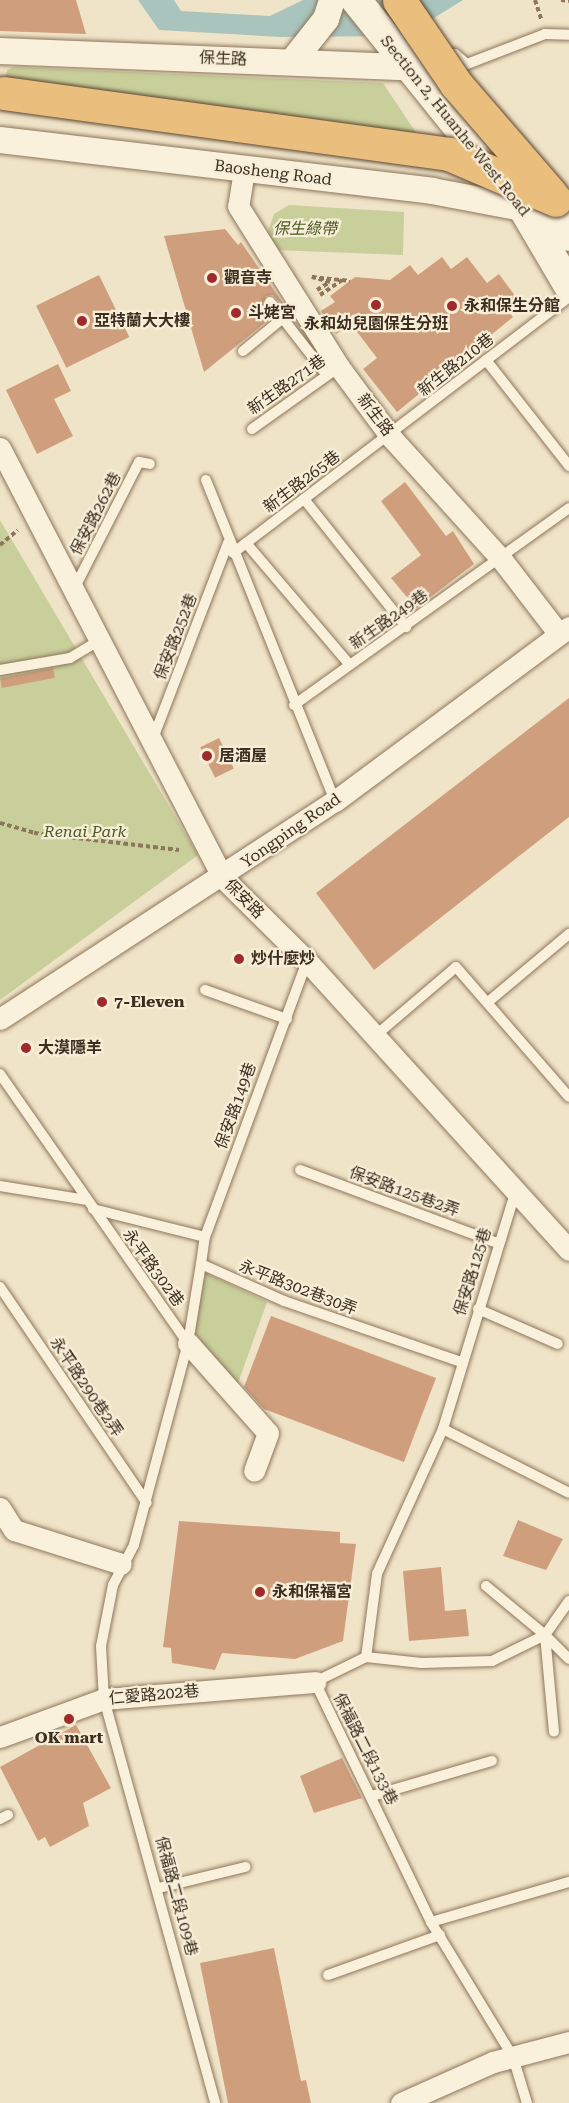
<!DOCTYPE html>
<meta charset="utf-8">
<style>
body{margin:0}
#map{position:relative;width:569px;height:2103px;overflow:hidden;background:#f0e4c8;font-family:"Roboto Serif","Noto Sans TC",serif}
div>[style]{position:absolute}
[style*='--x']{left:calc(var(--x)*1px);top:calc(var(--y)*1px);width:calc(var(--w)*1px);rotate:calc(var(--a)*1deg)}
.green>*{inset:0;background:#c9cf9b}
.water>*{inset:0;background:#a9c4bc}
.building>*{inset:0;background:#cf9f7d;transform-origin:0 0}
.path>*{height:4px;margin-top:-2px;transform-origin:0;background:repeating-linear-gradient(90deg,#8d765c 0 4.5px,transparent 0 7.5px)}
.roads{filter:drop-shadow(0 0 2px #8d765c) drop-shadow(0 0 2px #8d765c)}
.service>*{height:10px;margin:-5px;padding:0 5px;transform-origin:5px;border-radius:5px;background:#faf1dc}
.minor>*{height:21px;margin:-10.5px;padding:0 10.5px;transform-origin:10.5px;border-radius:10.5px;background:#faf1dc}
.tertiary>*{height:26px;margin:-13px;padding:0 13px;transform-origin:13px;border-radius:13px;background:#faf1dc}
.secondary>*{height:30px;margin:-15px;padding:0 15px;transform-origin:15px;border-radius:15px;background:#faf1dc}
.bridges{filter:drop-shadow(0 0 2px #5b4430) drop-shadow(0 0 2px #5b4430)}
.trunk-bridge>*{height:33px;margin:-16.5px;padding:0 16.5px;transform-origin:16.5px;border-radius:16.5px;background:#eabe7c}
.dots>*{width:16px;height:16px;translate:-50% -50%;box-sizing:border-box;border:3px solid #f7eed8;border-radius:50%}
span{translate:-50% -50%;white-space:nowrap;text-align:center;line-height:1.15;-webkit-text-stroke:4.5px #f7eed8;paint-order:stroke}
.street-label{font-size:16px;color:#3d2e20}
.park-label{font-size:16px;color:#4d5a26;font-style:italic}
.poi-label{font-size:16px;color:#3d2e20;font-weight:700}
.left{translate:0 -50%;text-align:left}
</style>
<div id="map">
<div class="green">
<i style="clip-path:polygon(14px 67px,383px 83px,417px 134px,2px 107px,7px 70px)"></i>
<i style="clip-path:polygon(289px 205px,404px 212px,403px 255px,274px 250px,268px 231px,274px 214px)"></i>
<i style="clip-path:polygon(0 520px,198px 855px,0 1000px)"></i>
<i style="clip-path:polygon(206px 1273px,267px 1302px,237px 1386px,188px 1324px)"></i>
</div>
<div class="water">
<i style="clip-path:polygon(138px 0,174px 0,181px 11px,270px 16px,303px 0,463px 0,405px 36px,280px 37px,159px 30px)"></i>
</div>
<div class="building">
<i style="clip-path:polygon(0 0,76px 0,86px 34px,0 31px)"></i>
<i style="clip-path:polygon(225px 229px,238px 245px,241px 242px,289px 312px,273px 295px,266px 296px,263px 304px,272px 317px,204px 372px,164px 236px)"></i>
<i style="clip-path:polygon(442px 257px,451px 269px,467px 257px,487px 283px,499px 274px,516px 297px,504px 306px,513px 317px,397px 412px,363px 369px,377px 358px,351px 324px,336px 334px,321px 311px,335px 302px,330px 296px,355px 277px,390px 280px,410px 265px,418px 275px)"></i>
<i style="left:99px;top:275px;width:69px;height:70px;rotate:64deg"></i>
<i style="clip-path:polygon(58px 364px,71px 391px,54px 399px,73px 436px,37px 454px,6px 390px)"></i>
<i style="clip-path:polygon(405px 482px,446px 536px,453px 531px,474px 564px,416px 608px,391px 578px,421px 555px,381px 501px)"></i>
<i style="left:53px;top:668px;width:10px;height:54px;rotate:79deg"></i>
<i style="clip-path:polygon(569px 698px,569px 817px,374px 970px,316px 893px)"></i>
<i style="left:219px;top:738px;width:34px;height:21px;rotate:64deg"></i>
<i style="clip-path:polygon(271px 1316px,436px 1378px,404px 1462px,264px 1409px,244px 1387px)"></i>
<i style="clip-path:polygon(518px 1520px,563px 1539px,546px 1570px,503px 1556px)"></i>
<i style="clip-path:polygon(179px 1521px,340px 1532px,340px 1543px,356px 1544px,343px 1641px,295px 1659px,222px 1653px,215px 1670px,172px 1663px,171px 1648px,163px 1647px)"></i>
<i style="clip-path:polygon(441px 1567px,445px 1611px,466px 1609px,469px 1636px,409px 1641px,403px 1571px)"></i>
<i style="clip-path:polygon(76px 1725px,111px 1788px,83px 1803px,89px 1826px,50px 1847px,45px 1837px,38px 1841px,0 1767px)"></i>
<i style="clip-path:polygon(342px 1758px,362px 1798px,314px 1813px,300px 1776px)"></i>
<i style="clip-path:polygon(274px 1948px,301px 2081px,306px 2080px,311px 2103px,228px 2103px,200px 1963px)"></i>
</div>
<div class="path">
<i style="--x:535;--y:0;--w:20;--a:72"></i>
<i style="--x:561;--y:0;--w:8;--a:7"></i>
<i style="--x:317;--y:290;--w:15;--a:-32"></i>
<i style="--x:330;--y:282;--w:19;--a:-164"></i>
<i style="--x:312;--y:277;--w:30;--a:6"></i>
<i style="--x:320;--y:295;--w:27;--a:-34"></i>
<i style="--x:342;--y:280;--w:8;--a:7"></i>
<i style="--x:0;--y:545;--w:23;--a:-40"></i>
<i style="--x:0;--y:823;--w:35;--a:16"></i>
<i style="--x:34;--y:833;--w:146;--a:6.7"></i>
</div>
<div class="roads">
<div class="service">
<i style="--x:444;--y:54;--w:11;--a:0"></i>
<i style="--x:455;--y:54;--w:16;--a:40"></i>
<i style="--x:467;--y:64;--w:84;--a:-21"></i>
<i style="--x:545;--y:34;--w:24;--a:2"></i>
<i style="--x:270;--y:302;--w:91;--a:52.1"></i>
<i style="--x:243;--y:351;--w:52;--a:-39.5"></i>
<i style="--x:486;--y:360;--w:135;--a:51.9"></i>
<i style="--x:252;--y:429;--w:107;--a:-35.5"></i>
<i style="--x:206;--y:480;--w:346;--a:68.1"></i>
<i style="--x:304;--y:499;--w:164;--a:51.4"></i>
<i style="--x:246;--y:543;--w:160;--a:49.6"></i>
<i style="--x:233;--y:553;--w:422;--a:-37.3"></i>
<i style="--x:74;--y:589;--w:143;--a:-62.9"></i>
<i style="--x:139;--y:462;--w:11;--a:10"></i>
<i style="--x:0;--y:670;--w:71;--a:-9.7"></i>
<i style="--x:70;--y:658;--w:35;--a:-31"></i>
<i style="--x:294;--y:705;--w:338;--a:-35.6"></i>
<i style="--x:152;--y:741;--w:212;--a:-69"></i>
<i style="--x:205;--y:990;--w:87;--a:19.5"></i>
<i style="--x:488;--y:1002;--w:106;--a:-40"></i>
<i style="--x:375;--y:1036;--w:106;--a:-40.4"></i>
<i style="--x:456;--y:967;--w:172;--a:49"></i>
<i style="--x:0;--y:1074;--w:328;--a:55.1"></i>
<i style="--x:188;--y:1343;--w:209;--a:105"></i>
<i style="--x:134;--y:1545;--w:45;--a:117.7"></i>
<i style="--x:113;--y:1585;--w:62;--a:101.1"></i>
<i style="--x:101;--y:1646;--w:53;--a:86.8"></i>
<i style="--x:104;--y:1699;--w:419;--a:74.6"></i>
<i style="--x:300;--y:1170;--w:210;--a:20.3"></i>
<i style="--x:0;--y:1186;--w:87;--a:9.2"></i>
<i style="--x:516;--y:1190;--w:250;--a:107"></i>
<i style="--x:443;--y:1429;--w:159;--a:114.5"></i>
<i style="--x:377;--y:1574;--w:84;--a:97.5"></i>
<i style="--x:366;--y:1657;--w:57;--a:153.9"></i>
<i style="--x:315;--y:1682;--w:267;--a:64.2"></i>
<i style="--x:431;--y:1922;--w:158;--a:58.7"></i>
<i style="--x:513;--y:2057;--w:48;--a:73.1"></i>
<i style="--x:93;--y:1209;--w:115;--a:14"></i>
<i style="--x:201;--y:1264;--w:27;--a:-82"></i>
<i style="--x:205;--y:1237;--w:294;--a:-69.7"></i>
<i style="--x:0;--y:1287;--w:261;--a:55.8"></i>
<i style="--x:478;--y:1309;--w:87;--a:23.6"></i>
<i style="--x:188;--y:1343;--w:80;--a:-80.7"></i>
<i style="--x:201;--y:1264;--w:91;--a:24"></i>
<i style="--x:284;--y:1301;--w:187;--a:19"></i>
<i style="--x:443;--y:1429;--w:141;--a:26.9"></i>
<i style="--x:486;--y:1586;--w:77;--a:39.7"></i>
<i style="--x:569;--y:1601;--w:42;--a:125.2"></i>
<i style="--x:545;--y:1635;--w:34;--a:45"></i>
<i style="--x:545;--y:1635;--w:97;--a:84.7"></i>
<i style="--x:366;--y:1657;--w:56;--a:6.1"></i>
<i style="--x:422;--y:1663;--w:70;--a:-1.6"></i>
<i style="--x:492;--y:1661;--w:59;--a:-26.1"></i>
<i style="--x:372;--y:1796;--w:125;--a:-16.3"></i>
<i style="--x:0;--y:1819;--w:9;--a:-27"></i>
<i style="--x:159;--y:1888;--w:89;--a:-13.7"></i>
<i style="--x:431;--y:1922;--w:144;--a:-16.2"></i>
<i style="--x:328;--y:1975;--w:119;--a:-19.7"></i>
</div>
<div class="minor">
<i style="--x:244;--y:170;--w:36;--a:99"></i>
<i style="--x:238;--y:206;--w:190;--a:57.9"></i>
<i style="--x:339;--y:367;--w:86;--a:53.5"></i>
<i style="--x:390;--y:436;--w:167;--a:47.9"></i>
<i style="--x:502;--y:560;--w:93;--a:52.4"></i>
<i style="--x:0;--y:448;--w:484;--a:62.6"></i>
<i style="--x:223;--y:878;--w:118;--a:44.7"></i>
<i style="--x:307;--y:961;--w:390;--a:47.8"></i>
<i style="--x:0;--y:1019;--w:400;--a:-33.1"></i>
<i style="--x:335;--y:801;--w:292;--a:-36.6"></i>
<i style="--x:188;--y:1343;--w:120;--a:48.4"></i>
<i style="--x:268;--y:1433;--w:40;--a:110.2"></i>
<i style="--x:0;--y:1508;--w:26;--a:58"></i>
<i style="--x:14;--y:1530;--w:112;--a:17.6"></i>
<i style="--x:0;--y:1737;--w:111;--a:-20.1"></i>
<i style="--x:104;--y:1699;--w:212;--a:-4.6"></i>
<i style="--x:401;--y:2103;--w:101;--a:-24"></i>
<i style="--x:493;--y:2062;--w:79;--a:-14.7"></i>
</div>
<div class="tertiary">
<i style="--x:0;--y:51;--w:405;--a:2.3"></i>
<i style="--x:405;--y:67;--w:19;--a:-18"></i>
<i style="--x:292;--y:62;--w:55;--a:-51.7"></i>
<i style="--x:326;--y:19;--w:20;--a:-72"></i>
<i style="--x:0;--y:140;--w:435;--a:6.7"></i>
<i style="--x:432;--y:191;--w:93;--a:10.6"></i>
<i style="--x:523;--y:208;--w:12;--a:-24"></i>
</div>
<div class="secondary">
<i style="--x:356;--y:0;--w:267;--a:51.2"></i>
<i style="--x:523;--y:208;--w:91;--a:59.5"></i>
<i style="--x:533;--y:184;--w:63;--a:55.3"></i>
</div>
</div>
<div class="bridges">
<div class="trunk-bridge">
<i style="--x:399;--y:0;--w:102;--a:55.8"></i>
<i style="--x:456;--y:84;--w:145;--a:49.2"></i>
<i style="--x:4;--y:93;--w:449;--a:7.8"></i>
<i style="--x:449;--y:154;--w:116;--a:23.3"></i>
</div>
</div>
<div class="dots">
<i style="left:212px;top:278px;background:#9e2a2b"></i>
<i style="left:376px;top:305px;background:#9e2a2b"></i>
<i style="left:452px;top:306px;background:#9e2a2b"></i>
<i style="left:236px;top:313px;background:#9e2a2b"></i>
<i style="left:82px;top:321px;background:#9e2a2b"></i>
<i style="left:207px;top:756px;background:#9e2a2b"></i>
<i style="left:239px;top:959px;background:#9e2a2b"></i>
<i style="left:102px;top:1002px;background:#9e2a2b"></i>
<i style="left:26px;top:1048px;background:#9e2a2b"></i>
<i style="left:260px;top:1592px;background:#9e2a2b"></i>
<i style="left:69px;top:1719px;background:#9e2a2b"></i>
</div>
<div class="street-label">
<span style="left:223px;top:59px;rotate:2deg">保生路</span>
<span style="left:455px;top:126px;rotate:51deg">Section 2, Huanhe West Road</span>
<span style="left:273px;top:173px;rotate:7deg">Baosheng Road</span>
<span style="left:456px;top:365px;rotate:-38deg">新生路210巷</span>
<span style="left:287px;top:385px;rotate:-35deg">新生路271巷</span>
<span style="left:375px;top:415px;rotate:53deg">新生路</span>
<span style="left:302px;top:482px;rotate:-37deg">新生路265巷</span>
<span style="left:96px;top:514px;rotate:-63deg">保安路262巷</span>
<span style="left:389px;top:620px;rotate:-35deg">新生路249巷</span>
<span style="left:176px;top:637px;rotate:-69deg">保安路252巷</span>
<span style="left:291px;top:831px;rotate:-35deg">Yongping Road</span>
<span style="left:244px;top:899px;rotate:45deg">保安路</span>
<span style="left:236px;top:1106px;rotate:-70deg">保安路149巷</span>
<span style="left:404px;top:1192px;rotate:20deg">保安路125巷2弄</span>
<span style="left:153px;top:1268px;rotate:54deg">永平路302巷</span>
<span style="left:473px;top:1272px;rotate:-73deg">保安路125巷</span>
<span style="left:298px;top:1288px;rotate:21deg">永平路302巷30弄</span>
<span style="left:86px;top:1387px;rotate:56deg">永平路290巷2弄</span>
<span style="left:154px;top:1695px;rotate:-5deg">仁愛路202巷</span>
<span style="left:365px;top:1749px;rotate:63deg">保福路二段133巷</span>
<span style="left:176px;top:1896px;rotate:75deg">保福路二段109巷</span>
</div>
<div class="park-label">
<span style="left:305px;top:229px">保生綠帶</span>
<span style="left:85px;top:832px">Renai Park</span>
</div>
<div class="poi-label">
<span class="left" style="left:224px;top:278px">觀音寺</span>
<span class="left" style="left:464px;top:306px">永和保生分館</span>
<span class="left" style="left:248px;top:313px">斗姥宮</span>
<span class="left" style="left:94px;top:321px">亞特蘭大大樓</span>
<span style="left:376px;top:324px">永和幼兒園保生分班</span>
<span class="left" style="left:219px;top:756px">居酒屋</span>
<span class="left" style="left:251px;top:959px">炒什麼炒</span>
<span class="left" style="left:114px;top:1002px">7-Eleven</span>
<span class="left" style="left:38px;top:1048px">大漠隱羊</span>
<span class="left" style="left:272px;top:1592px">永和保福宮</span>
<span style="left:69px;top:1738px">OK mart</span>
</div>
</div>
